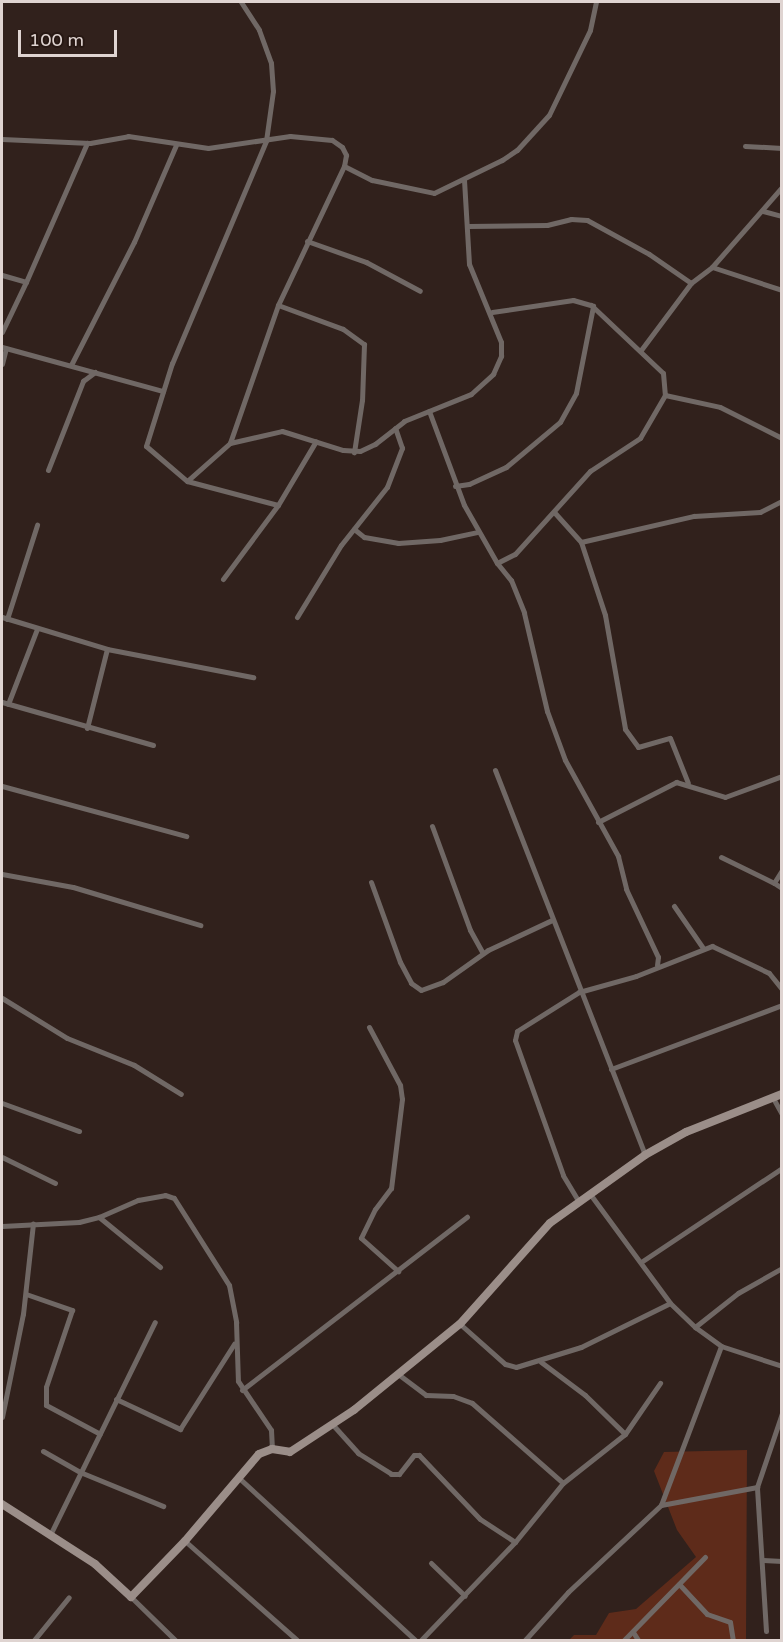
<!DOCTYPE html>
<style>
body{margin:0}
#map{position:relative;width:783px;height:1642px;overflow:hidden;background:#31211c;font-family:"Varela Round",sans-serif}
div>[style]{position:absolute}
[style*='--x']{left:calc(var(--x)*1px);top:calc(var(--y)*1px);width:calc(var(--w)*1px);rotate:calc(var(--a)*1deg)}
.green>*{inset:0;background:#5e2b1a}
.street>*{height:5px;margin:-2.5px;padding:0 2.5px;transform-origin:2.5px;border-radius:2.5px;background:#706865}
.secondary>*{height:8px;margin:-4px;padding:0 4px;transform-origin:4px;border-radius:4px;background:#9b8e89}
span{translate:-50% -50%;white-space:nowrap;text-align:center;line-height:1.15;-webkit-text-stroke:4.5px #271813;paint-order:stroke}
.frame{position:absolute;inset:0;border:3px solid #dfd4d1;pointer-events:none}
.scale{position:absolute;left:18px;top:30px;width:99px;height:27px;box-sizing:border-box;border:3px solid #dfd4d1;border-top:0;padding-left:8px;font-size:18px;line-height:21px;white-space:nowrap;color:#dfd4d1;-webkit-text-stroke:4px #271813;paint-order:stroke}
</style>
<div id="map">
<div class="green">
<i style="clip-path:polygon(747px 1450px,746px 1640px,569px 1640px,574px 1635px,596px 1635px,609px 1613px,636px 1609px,696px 1557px,677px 1530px,654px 1471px,664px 1452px)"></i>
</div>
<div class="street">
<i style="--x:241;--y:2;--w:33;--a:57"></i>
<i style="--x:259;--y:30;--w:35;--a:70"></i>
<i style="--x:271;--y:63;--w:28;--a:86"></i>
<i style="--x:273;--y:91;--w:50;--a:98"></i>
<i style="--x:266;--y:141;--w:241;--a:112.9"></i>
<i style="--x:172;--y:363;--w:87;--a:107.4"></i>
<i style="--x:146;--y:446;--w:54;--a:40.5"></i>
<i style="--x:187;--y:481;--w:94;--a:14.8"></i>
<i style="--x:2;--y:139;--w:88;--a:2.6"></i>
<i style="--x:90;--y:143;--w:39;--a:-10"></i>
<i style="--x:128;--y:136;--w:81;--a:8.5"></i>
<i style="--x:208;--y:148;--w:83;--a:-8.3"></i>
<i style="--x:290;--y:136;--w:42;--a:5.4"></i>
<i style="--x:332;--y:140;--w:12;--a:35"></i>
<i style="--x:342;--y:147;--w:9;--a:63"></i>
<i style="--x:346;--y:155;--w:11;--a:100"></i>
<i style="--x:344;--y:166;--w:154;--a:115.4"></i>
<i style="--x:278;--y:305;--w:146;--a:109.2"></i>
<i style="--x:230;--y:443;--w:57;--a:138.5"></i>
<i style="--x:745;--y:146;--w:37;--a:3"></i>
<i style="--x:344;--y:166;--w:31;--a:27"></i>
<i style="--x:372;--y:180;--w:63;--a:11.8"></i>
<i style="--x:434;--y:193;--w:76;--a:-25.9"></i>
<i style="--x:502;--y:160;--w:18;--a:-34"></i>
<i style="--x:517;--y:150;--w:47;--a:-47.6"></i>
<i style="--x:549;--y:115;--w:94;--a:-64.2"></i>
<i style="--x:590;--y:30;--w:29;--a:-78"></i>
<i style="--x:763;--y:211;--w:20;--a:15"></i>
<i style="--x:468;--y:226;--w:79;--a:-0.7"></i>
<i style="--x:547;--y:225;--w:25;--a:-14"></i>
<i style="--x:571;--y:219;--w:16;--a:4"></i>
<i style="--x:587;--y:220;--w:71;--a:28.7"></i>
<i style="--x:649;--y:254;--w:51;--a:34.6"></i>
<i style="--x:307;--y:241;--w:63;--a:19.6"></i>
<i style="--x:366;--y:262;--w:61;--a:28.2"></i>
<i style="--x:712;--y:267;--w:74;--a:18.2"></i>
<i style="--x:2;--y:275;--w:25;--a:16"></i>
<i style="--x:26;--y:282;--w:152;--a:-66.3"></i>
<i style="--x:278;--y:305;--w:69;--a:20.3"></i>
<i style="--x:343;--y:329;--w:26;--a:36"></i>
<i style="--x:364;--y:344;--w:56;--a:92"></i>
<i style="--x:362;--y:400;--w:53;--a:98.7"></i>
<i style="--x:492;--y:312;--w:82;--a:-8.4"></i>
<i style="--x:573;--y:300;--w:19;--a:16"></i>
<i style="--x:591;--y:305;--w:99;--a:43.4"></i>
<i style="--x:663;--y:373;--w:22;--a:85"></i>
<i style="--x:2;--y:332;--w:55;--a:-64.4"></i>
<i style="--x:2;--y:347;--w:167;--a:15.3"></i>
<i style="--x:641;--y:350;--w:84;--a:-53.3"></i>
<i style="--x:691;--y:283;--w:26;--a:-37"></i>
<i style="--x:712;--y:267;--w:106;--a:-48.8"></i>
<i style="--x:2;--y:364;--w:16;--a:-76"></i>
<i style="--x:71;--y:365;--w:138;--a:-62.9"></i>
<i style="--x:134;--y:242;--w:106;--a:-66.6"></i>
<i style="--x:429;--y:411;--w:100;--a:69.6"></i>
<i style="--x:464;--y:505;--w:67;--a:60.4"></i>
<i style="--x:497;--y:563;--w:20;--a:-27"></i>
<i style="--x:515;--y:554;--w:112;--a:-47.9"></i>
<i style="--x:590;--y:471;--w:60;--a:-33.4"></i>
<i style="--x:640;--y:438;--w:50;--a:-59.8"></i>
<i style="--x:665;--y:395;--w:56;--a:12.3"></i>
<i style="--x:720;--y:407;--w:69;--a:26.6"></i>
<i style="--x:230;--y:443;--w:53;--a:-13"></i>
<i style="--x:282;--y:431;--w:64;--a:17.3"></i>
<i style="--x:343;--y:450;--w:17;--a:3"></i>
<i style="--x:360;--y:451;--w:17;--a:-25"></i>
<i style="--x:375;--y:444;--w:37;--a:-38"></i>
<i style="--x:404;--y:421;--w:72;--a:-21.9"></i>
<i style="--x:471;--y:394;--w:30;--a:-42"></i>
<i style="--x:493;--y:374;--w:20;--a:-66"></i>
<i style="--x:501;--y:356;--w:14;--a:-90"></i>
<i style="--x:501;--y:342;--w:84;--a:-112.3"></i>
<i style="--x:469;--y:264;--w:85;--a:-93.4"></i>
<i style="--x:48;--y:470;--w:96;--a:-68.5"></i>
<i style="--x:83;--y:381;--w:15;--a:-37"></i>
<i style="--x:455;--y:486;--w:14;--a:-8"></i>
<i style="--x:469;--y:484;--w:41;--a:-24.7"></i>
<i style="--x:506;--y:467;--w:70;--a:-39.8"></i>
<i style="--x:560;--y:422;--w:33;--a:-61"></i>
<i style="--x:576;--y:393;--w:89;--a:-78.9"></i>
<i style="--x:554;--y:512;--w:40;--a:48"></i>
<i style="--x:581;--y:542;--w:116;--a:-13"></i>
<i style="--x:694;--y:516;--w:66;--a:-3.5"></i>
<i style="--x:760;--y:512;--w:25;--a:-27"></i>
<i style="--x:354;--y:529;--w:13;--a:39"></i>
<i style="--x:364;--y:537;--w:35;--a:10"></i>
<i style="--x:398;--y:543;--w:42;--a:-4.1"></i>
<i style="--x:440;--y:540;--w:39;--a:-12"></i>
<i style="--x:581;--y:542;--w:77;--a:71.8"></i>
<i style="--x:605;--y:615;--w:116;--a:80"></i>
<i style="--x:625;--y:729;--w:22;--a:54"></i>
<i style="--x:638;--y:747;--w:33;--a:-16"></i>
<i style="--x:670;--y:738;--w:48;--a:68.2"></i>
<i style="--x:497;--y:563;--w:22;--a:51"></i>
<i style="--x:511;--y:580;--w:35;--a:68"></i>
<i style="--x:524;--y:613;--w:101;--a:76.8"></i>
<i style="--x:547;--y:711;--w:52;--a:69.8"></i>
<i style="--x:565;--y:760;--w:110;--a:61.1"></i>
<i style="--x:618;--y:856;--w:34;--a:76"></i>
<i style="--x:626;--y:889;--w:75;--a:64.8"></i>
<i style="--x:658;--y:957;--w:8;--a:97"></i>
<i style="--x:223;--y:579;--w:92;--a:-53.4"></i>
<i style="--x:278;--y:505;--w:74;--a:-59.3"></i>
<i style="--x:2;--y:617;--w:110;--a:16.9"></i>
<i style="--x:107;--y:649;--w:149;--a:10.9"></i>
<i style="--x:297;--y:617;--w:84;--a:-58.6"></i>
<i style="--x:341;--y:545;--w:74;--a:-51.6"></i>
<i style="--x:387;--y:487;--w:42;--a:-69"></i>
<i style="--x:402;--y:448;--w:21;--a:-109"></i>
<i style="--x:7;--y:619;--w:99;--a:-72.3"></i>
<i style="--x:2;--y:702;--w:157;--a:15.9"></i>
<i style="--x:8;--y:704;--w:80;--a:-68.9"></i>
<i style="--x:87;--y:728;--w:81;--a:-75.8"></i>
<i style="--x:495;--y:770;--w:413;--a:68.7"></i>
<i style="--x:2;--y:786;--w:191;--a:15.2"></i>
<i style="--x:598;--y:822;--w:88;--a:-27.1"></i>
<i style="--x:676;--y:782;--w:51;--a:17"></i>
<i style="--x:725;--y:797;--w:61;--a:-20.2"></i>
<i style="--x:432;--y:826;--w:111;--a:69.9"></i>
<i style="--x:470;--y:930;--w:26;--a:61"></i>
<i style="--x:721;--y:857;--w:59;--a:26.1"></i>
<i style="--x:782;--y:870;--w:15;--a:122"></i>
<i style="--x:774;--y:883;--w:9;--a:32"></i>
<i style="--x:2;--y:874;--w:72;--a:10.4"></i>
<i style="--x:73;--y:887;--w:133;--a:16.7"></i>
<i style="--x:371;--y:882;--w:85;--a:70.1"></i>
<i style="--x:400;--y:962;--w:24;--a:62"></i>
<i style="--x:411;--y:983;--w:12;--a:35"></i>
<i style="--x:421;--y:990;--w:23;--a:-20"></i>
<i style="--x:443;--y:982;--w:55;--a:-35.4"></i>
<i style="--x:488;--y:950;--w:71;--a:-25.1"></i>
<i style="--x:674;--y:906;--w:51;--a:55.4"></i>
<i style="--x:2;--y:998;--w:76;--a:31.6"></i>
<i style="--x:67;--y:1038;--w:72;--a:21.9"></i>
<i style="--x:134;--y:1065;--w:55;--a:31.7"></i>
<i style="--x:369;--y:1027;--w:66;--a:61.9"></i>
<i style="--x:400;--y:1085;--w:14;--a:82"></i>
<i style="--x:402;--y:1099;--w:90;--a:97"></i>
<i style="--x:391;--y:1188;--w:26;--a:127"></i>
<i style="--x:375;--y:1209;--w:32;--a:116"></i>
<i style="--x:361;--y:1238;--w:50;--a:41.7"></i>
<i style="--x:611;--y:1069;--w:183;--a:-20.5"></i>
<i style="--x:773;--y:1098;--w:18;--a:61"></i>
<i style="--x:2;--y:1103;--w:82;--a:20"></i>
<i style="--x:2;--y:1157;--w:59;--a:26.1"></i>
<i style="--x:590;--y:1194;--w:135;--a:53.7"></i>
<i style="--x:670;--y:1303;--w:35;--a:44"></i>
<i style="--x:695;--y:1327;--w:32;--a:36"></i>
<i style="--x:721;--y:1346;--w:64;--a:18.2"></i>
<i style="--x:579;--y:1202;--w:31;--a:-121"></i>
<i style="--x:563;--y:1175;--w:143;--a:-109.6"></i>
<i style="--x:515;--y:1040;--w:9;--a:-77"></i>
<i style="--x:517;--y:1031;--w:73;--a:-32.2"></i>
<i style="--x:579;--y:992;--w:59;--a:-15.7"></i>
<i style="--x:636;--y:976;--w:82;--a:-21.5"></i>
<i style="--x:712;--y:946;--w:63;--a:25.3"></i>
<i style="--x:769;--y:973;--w:21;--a:51"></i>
<i style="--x:99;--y:1217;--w:79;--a:39.3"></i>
<i style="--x:2;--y:1226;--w:77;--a:-3"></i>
<i style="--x:79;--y:1222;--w:21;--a:-14"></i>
<i style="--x:99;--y:1217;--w:43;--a:-23.6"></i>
<i style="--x:138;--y:1200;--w:27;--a:-10"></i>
<i style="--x:165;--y:1195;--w:9;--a:18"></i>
<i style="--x:174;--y:1198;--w:103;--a:57.7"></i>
<i style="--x:229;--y:1285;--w:38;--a:79"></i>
<i style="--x:236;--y:1322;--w:59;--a:88.1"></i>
<i style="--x:238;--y:1381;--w:59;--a:56"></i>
<i style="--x:271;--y:1430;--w:19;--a:87"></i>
<i style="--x:641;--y:1262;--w:169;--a:-33.7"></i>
<i style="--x:26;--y:1294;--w:49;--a:19.2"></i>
<i style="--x:72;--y:1310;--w:81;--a:108.7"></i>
<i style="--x:46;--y:1387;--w:18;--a:90"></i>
<i style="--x:46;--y:1405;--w:61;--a:28.2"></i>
<i style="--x:460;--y:1324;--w:60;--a:41.6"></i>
<i style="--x:505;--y:1364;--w:11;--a:15"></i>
<i style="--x:516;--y:1367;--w:68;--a:-17.1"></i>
<i style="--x:581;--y:1347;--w:99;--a:-26.3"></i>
<i style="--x:695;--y:1327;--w:55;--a:-38.3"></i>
<i style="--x:738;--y:1293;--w:51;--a:-29.6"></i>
<i style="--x:541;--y:1362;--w:55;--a:36.9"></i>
<i style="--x:585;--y:1395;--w:56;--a:44.3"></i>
<i style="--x:398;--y:1374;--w:35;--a:37"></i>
<i style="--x:426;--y:1395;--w:27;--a:2"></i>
<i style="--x:453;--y:1396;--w:20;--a:20"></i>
<i style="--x:472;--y:1403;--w:121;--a:41.3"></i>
<i style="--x:242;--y:1390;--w:284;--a:-37.6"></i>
<i style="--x:116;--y:1399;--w:71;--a:25.1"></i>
<i style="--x:180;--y:1429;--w:101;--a:-57.6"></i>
<i style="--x:2;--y:1417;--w:105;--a:-78.5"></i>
<i style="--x:23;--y:1314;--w:91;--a:-83.7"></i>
<i style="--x:333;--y:1425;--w:38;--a:48"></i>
<i style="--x:358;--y:1453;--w:39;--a:32"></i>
<i style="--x:391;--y:1474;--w:8;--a:0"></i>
<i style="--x:399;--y:1474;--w:24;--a:-52"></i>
<i style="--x:414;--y:1455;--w:5;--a:0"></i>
<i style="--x:419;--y:1455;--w:88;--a:46.4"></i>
<i style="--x:480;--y:1519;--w:42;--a:33.3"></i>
<i style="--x:43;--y:1451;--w:43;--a:29.6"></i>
<i style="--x:80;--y:1472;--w:90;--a:22.3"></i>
<i style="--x:239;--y:1478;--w:239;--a:42.6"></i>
<i style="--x:661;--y:1505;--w:98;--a:-10.6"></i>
<i style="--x:51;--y:1533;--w:235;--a:-63.8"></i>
<i style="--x:185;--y:1541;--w:149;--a:41.5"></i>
<i style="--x:763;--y:1560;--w:19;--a:3"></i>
<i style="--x:431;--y:1563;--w:47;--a:44.1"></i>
<i style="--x:679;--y:1584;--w:41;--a:47"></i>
<i style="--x:707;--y:1614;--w:24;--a:19"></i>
<i style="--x:730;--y:1622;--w:18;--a:81"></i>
<i style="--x:131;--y:1597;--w:62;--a:44.3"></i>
<i style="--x:766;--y:1631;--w:144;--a:-93.6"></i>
<i style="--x:757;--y:1487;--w:78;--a:-71.3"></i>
<i style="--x:633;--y:1632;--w:9;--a:58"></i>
<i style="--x:34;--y:1640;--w:55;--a:-50.9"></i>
<i style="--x:421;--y:1640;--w:136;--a:-46.2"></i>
<i style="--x:515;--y:1542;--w:76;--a:-50.9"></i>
<i style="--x:563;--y:1483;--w:79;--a:-38.3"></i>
<i style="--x:625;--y:1434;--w:62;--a:-55.5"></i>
<i style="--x:525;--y:1640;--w:64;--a:-48.1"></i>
<i style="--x:568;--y:1592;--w:127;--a:-43.1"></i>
<i style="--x:661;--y:1505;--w:170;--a:-69.3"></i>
<i style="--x:624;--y:1640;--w:116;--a:-45.7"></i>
</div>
<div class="secondary">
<i style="--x:2;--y:1504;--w:111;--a:32.8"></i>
<i style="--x:95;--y:1564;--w:49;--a:42.5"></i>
<i style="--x:131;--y:1597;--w:78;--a:-46"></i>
<i style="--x:185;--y:1541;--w:114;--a:-49.6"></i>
<i style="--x:259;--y:1454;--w:14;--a:-21"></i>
<i style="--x:272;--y:1449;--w:18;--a:9"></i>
<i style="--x:290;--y:1452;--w:77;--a:-33.3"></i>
<i style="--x:354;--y:1410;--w:136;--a:-39.1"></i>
<i style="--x:460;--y:1324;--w:135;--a:-48.3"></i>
<i style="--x:550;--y:1223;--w:117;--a:-35.6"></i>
<i style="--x:645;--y:1155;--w:47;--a:-29.3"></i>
<i style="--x:686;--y:1132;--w:103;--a:-21.6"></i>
</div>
<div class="frame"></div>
<div class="scale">100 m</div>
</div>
